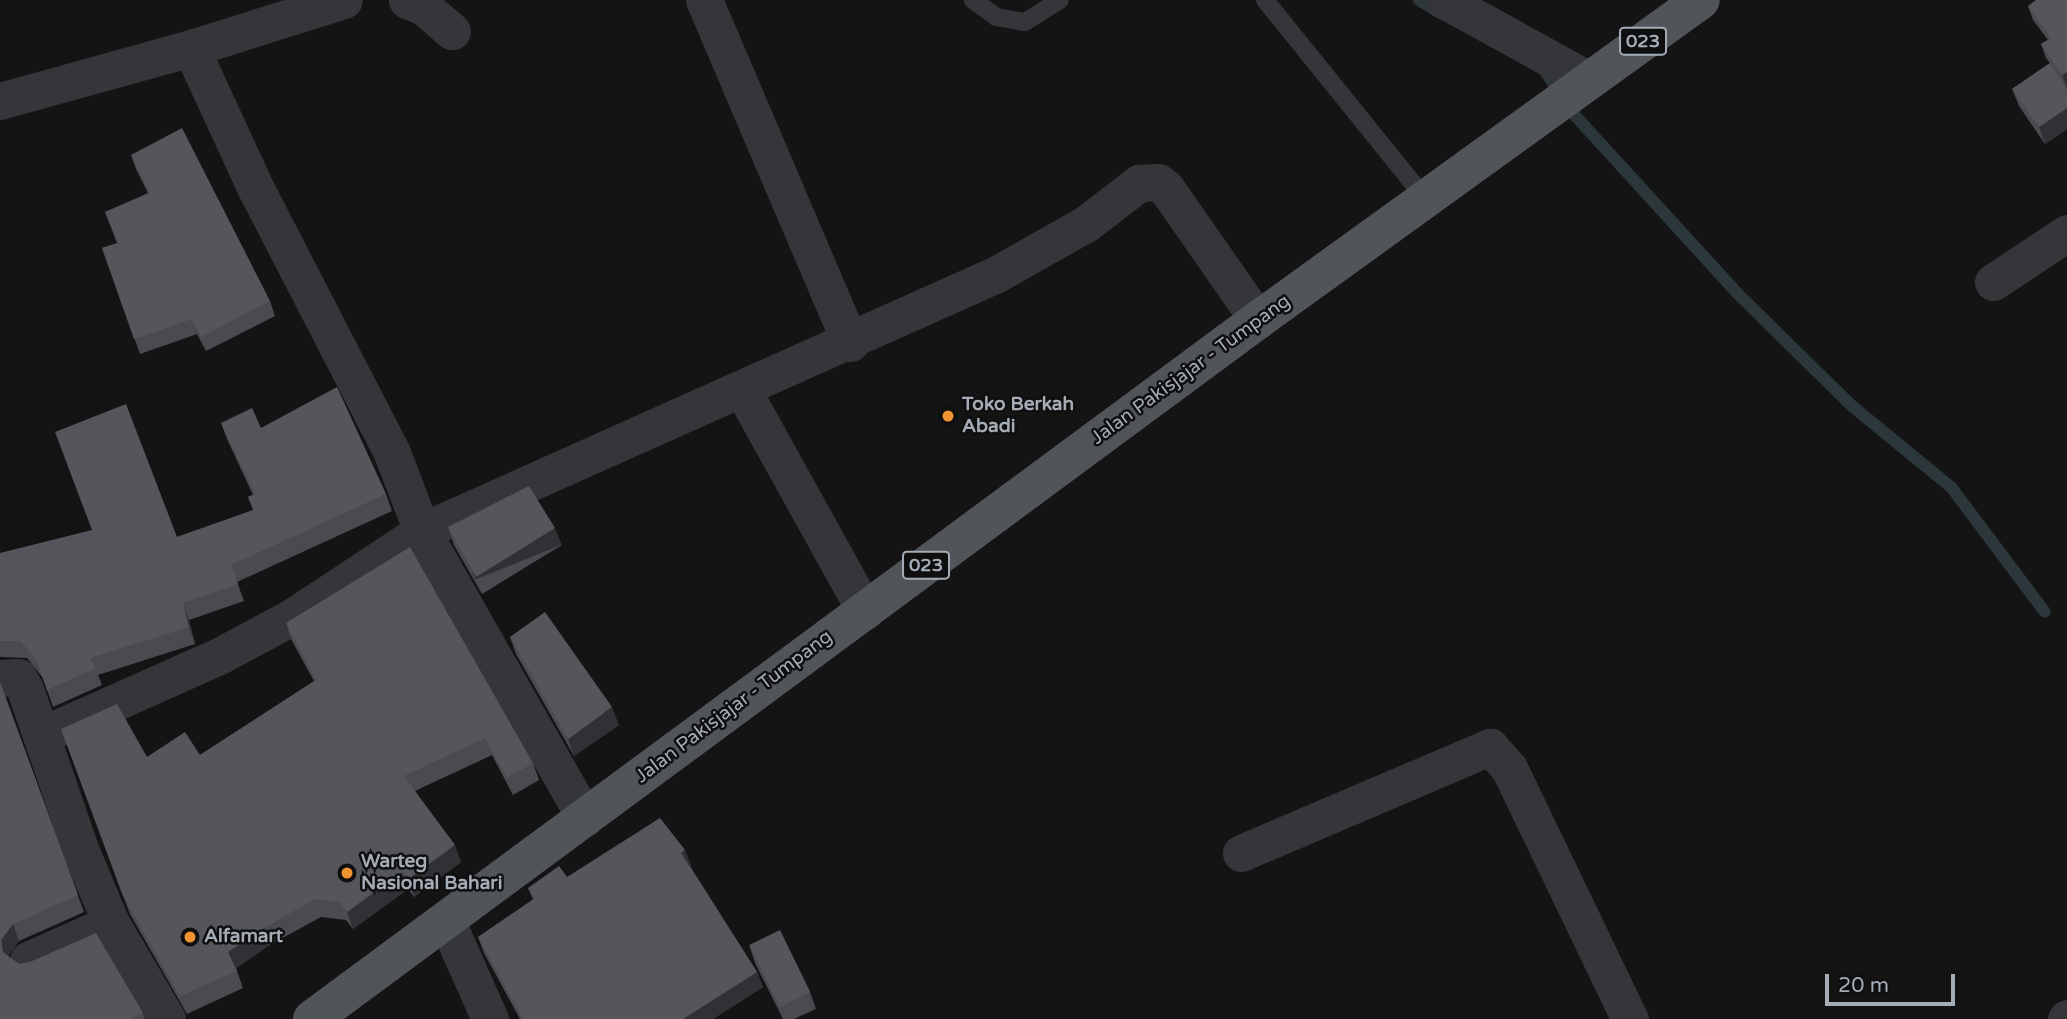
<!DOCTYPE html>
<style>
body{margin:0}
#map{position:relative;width:2067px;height:1019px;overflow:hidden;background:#141415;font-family:"Varela Round",sans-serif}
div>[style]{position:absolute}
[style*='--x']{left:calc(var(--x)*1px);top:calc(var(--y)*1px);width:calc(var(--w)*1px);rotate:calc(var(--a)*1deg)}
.stream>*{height:12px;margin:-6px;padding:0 6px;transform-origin:6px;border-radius:6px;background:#2c373b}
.service>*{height:18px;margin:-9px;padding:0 9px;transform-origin:9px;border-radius:9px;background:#35363a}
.minor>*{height:37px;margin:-18.5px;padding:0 18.5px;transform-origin:18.5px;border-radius:18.5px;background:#35363a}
.primary>*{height:38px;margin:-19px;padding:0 19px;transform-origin:19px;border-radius:19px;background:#515459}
.wall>*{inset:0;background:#4a4b50}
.shaded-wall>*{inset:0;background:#303134;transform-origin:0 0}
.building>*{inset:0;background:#54565b;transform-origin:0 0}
.dots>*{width:19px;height:19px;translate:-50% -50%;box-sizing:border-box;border:4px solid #0f0f10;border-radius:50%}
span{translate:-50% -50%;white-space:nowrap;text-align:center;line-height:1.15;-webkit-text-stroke:5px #0f0f10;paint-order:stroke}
.shield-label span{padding:2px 5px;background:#0f0f10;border:2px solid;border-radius:5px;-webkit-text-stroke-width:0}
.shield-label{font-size:18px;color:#a5adb6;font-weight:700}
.street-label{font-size:19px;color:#a5adb6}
.poi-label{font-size:19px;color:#a5adb6;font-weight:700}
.left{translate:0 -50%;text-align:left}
.scale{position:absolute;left:1825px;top:974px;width:130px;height:32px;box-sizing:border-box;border:4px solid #a5adb6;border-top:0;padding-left:9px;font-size:21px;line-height:24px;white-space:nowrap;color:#a5adb6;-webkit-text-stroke:5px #0f0f10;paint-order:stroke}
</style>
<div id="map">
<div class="stream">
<i style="--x:1419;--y:0;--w:25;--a:32"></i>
<i style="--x:1542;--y:66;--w:52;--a:57.5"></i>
<i style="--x:1570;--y:110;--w:248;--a:47.6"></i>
<i style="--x:1737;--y:293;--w:161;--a:44.5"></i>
<i style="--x:1852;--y:406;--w:128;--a:39.3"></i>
<i style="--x:1951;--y:487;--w:156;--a:53.1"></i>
</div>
<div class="service">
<i style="--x:973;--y:0;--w:29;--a:36"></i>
<i style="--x:996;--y:17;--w:29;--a:10"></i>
<i style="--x:1025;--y:22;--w:41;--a:-32.2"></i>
<i style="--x:1265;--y:0;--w:255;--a:51.1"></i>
</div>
<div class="minor">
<i style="--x:407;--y:0;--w:18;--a:22"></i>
<i style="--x:424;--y:7;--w:37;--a:41"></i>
<i style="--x:704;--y:0;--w:373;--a:66.9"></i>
<i style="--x:1444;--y:0;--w:166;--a:28.9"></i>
<i style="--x:191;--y:48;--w:160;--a:-17.4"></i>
<i style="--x:0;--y:101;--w:198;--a:-15.5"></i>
<i style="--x:191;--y:48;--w:155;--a:65.3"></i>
<i style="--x:256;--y:189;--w:297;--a:62.7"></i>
<i style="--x:392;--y:453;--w:84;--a:69"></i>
<i style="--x:422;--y:531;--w:330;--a:60.4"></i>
<i style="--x:1993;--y:282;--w:89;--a:-33.5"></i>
<i style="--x:742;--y:389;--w:254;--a:61"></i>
<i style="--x:0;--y:678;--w:18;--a:-3"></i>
<i style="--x:18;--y:677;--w:14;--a:60"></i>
<i style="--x:25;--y:689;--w:169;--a:71"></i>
<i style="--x:80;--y:849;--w:80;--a:67.3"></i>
<i style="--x:111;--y:923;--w:111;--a:59.7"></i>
<i style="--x:44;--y:734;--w:192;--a:-24"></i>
<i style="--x:219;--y:656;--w:83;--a:-28.1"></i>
<i style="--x:292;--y:617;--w:156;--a:-33.5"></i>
<i style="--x:422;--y:531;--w:630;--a:-24.08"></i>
<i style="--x:997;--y:274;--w:103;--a:-29.5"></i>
<i style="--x:1087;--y:223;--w:66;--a:-37.6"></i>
<i style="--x:1139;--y:183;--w:19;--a:-3"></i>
<i style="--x:1158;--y:182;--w:10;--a:37"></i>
<i style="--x:1166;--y:188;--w:161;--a:55.1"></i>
<i style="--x:1241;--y:853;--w:271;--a:-23.1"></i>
<i style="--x:1490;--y:747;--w:28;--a:48"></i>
<i style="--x:1509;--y:768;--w:279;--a:64.3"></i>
<i style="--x:447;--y:922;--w:106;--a:66.1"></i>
<i style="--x:28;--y:960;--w:91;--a:-24"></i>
<i style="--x:2066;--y:1019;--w:1;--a:-45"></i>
</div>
<div class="primary">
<i style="--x:312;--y:1019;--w:1176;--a:-36.46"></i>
<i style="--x:1258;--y:320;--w:546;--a:-35.84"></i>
</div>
<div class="wall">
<i style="clip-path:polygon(2067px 0,2067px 129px,2045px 144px,2019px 106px,2012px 89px,2050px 63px,2046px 58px,2041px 44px,2048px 40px,2033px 20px,2028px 6px)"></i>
<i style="clip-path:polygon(131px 155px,270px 301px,275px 316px,206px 351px,197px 334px,140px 354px,102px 248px,117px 243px,105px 212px,148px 193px,136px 169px)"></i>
<i style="clip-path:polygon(221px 423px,261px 428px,386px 494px,392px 511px,237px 582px,244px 601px,189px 620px,195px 644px,98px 675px,102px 685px,53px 707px,43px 678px,27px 658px,0 657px,0 553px,177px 537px,253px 510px,248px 497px,253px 495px,227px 439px)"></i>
<i style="clip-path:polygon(448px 527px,562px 545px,482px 594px,454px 545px)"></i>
<i style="clip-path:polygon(286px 623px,533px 763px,539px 780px,513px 795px,492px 755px,415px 791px,461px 862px,414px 897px,408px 889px,353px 929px,346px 920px,321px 917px,268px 946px,236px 968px,243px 988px,187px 1014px,130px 914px,61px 729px,147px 757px,200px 755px,314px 681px,292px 641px)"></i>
<i style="clip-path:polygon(510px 637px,619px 725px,574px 756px,516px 654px)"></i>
<i style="clip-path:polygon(0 682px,84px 912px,19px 941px,8px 956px,19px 964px,143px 1013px,145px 1019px,0 1019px)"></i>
<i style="clip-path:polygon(691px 865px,690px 866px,757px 972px,763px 987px,713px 1019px,520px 1019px,484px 953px,478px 937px,533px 900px,528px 888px,567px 877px)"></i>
<i style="clip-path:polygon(749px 945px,810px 992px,816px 1009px,794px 1019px,783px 1019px,755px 963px)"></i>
</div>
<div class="shaded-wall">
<i style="clip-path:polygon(2067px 72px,2067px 89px,2062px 75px)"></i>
<i style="clip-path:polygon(2067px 108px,2067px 129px,2045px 144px,2039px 127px)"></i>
<i style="left:555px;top:528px;width:18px;height:93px;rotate:68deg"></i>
<i style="clip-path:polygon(183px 603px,189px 620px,195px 644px,189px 627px)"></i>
<i style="clip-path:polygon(612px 707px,619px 725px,574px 756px,568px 739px)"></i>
<i style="clip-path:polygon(455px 845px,461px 862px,414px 897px,408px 879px)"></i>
<i style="clip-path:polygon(685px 850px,691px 865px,687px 868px,681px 853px)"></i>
<i style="clip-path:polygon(402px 872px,408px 889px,353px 929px,347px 912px)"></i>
<i style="clip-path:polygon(13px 924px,19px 941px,7px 957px,3px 952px,1px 940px)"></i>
<i style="clip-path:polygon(262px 929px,268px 946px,234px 969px,228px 952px)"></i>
<i style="clip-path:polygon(757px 972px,763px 987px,713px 1019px,683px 1019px)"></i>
</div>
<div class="building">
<i style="clip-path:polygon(2036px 0,2067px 0,2067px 72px,2062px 75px,2041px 44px,2051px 38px,2028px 6px)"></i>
<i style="clip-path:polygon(2050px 63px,2067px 89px,2067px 108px,2039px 127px,2012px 89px)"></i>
<i style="clip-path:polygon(182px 128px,270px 301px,201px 337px,192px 319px,134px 339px,102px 248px,118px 243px,105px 212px,150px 193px,131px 155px)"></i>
<i style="clip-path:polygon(337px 387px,386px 494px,231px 565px,238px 584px,183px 603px,189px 627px,90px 658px,96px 668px,47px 690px,37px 662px,21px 641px,0 641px,0 553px,92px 530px,55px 432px,126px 404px,177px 537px,254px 510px,248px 497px,255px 494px,221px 423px,252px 408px,261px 428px)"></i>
<i style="clip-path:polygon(529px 486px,555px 528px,476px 577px,448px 527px)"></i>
<i style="clip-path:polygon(410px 547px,533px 763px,507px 778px,485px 738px,404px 776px,455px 845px,408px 879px,402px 872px,347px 912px,340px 902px,315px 899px,262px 929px,228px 952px,237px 971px,180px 996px,123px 896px,61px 729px,117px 704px,147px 757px,185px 732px,200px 755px,316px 680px,286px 623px)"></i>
<i style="clip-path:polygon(545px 612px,612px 707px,568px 739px,510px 637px)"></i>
<i style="clip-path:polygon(0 682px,78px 895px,13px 924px,1px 940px,3px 952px,19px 964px,30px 962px,96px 933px,143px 1013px,131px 1019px,0 1019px)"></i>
<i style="clip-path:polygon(660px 818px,685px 850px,681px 853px,757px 972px,683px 1019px,523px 1019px,478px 937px,535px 898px,528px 888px,559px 866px,567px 877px)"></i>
<i style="left:780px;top:930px;width:69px;height:34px;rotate:64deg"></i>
</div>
<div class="dots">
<i style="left:948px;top:416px;background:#f09431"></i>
<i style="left:347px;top:873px;background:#f09431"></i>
<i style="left:190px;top:937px;background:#f09431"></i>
</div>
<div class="shield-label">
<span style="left:1643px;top:41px">023</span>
<span style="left:926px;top:565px">023</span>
</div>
<div class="street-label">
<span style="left:1191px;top:370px;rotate:-36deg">Jalan Pakisjajar - Tumpang</span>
<span style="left:734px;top:707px;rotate:-37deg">Jalan Pakisjajar - Tumpang</span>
</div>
<div class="poi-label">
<span class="left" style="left:962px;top:416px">Toko Berkah<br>Abadi</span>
<span class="left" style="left:361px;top:873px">Warteg<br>Nasional Bahari</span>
<span class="left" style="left:204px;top:937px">Alfamart</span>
</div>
<div class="scale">20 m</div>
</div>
